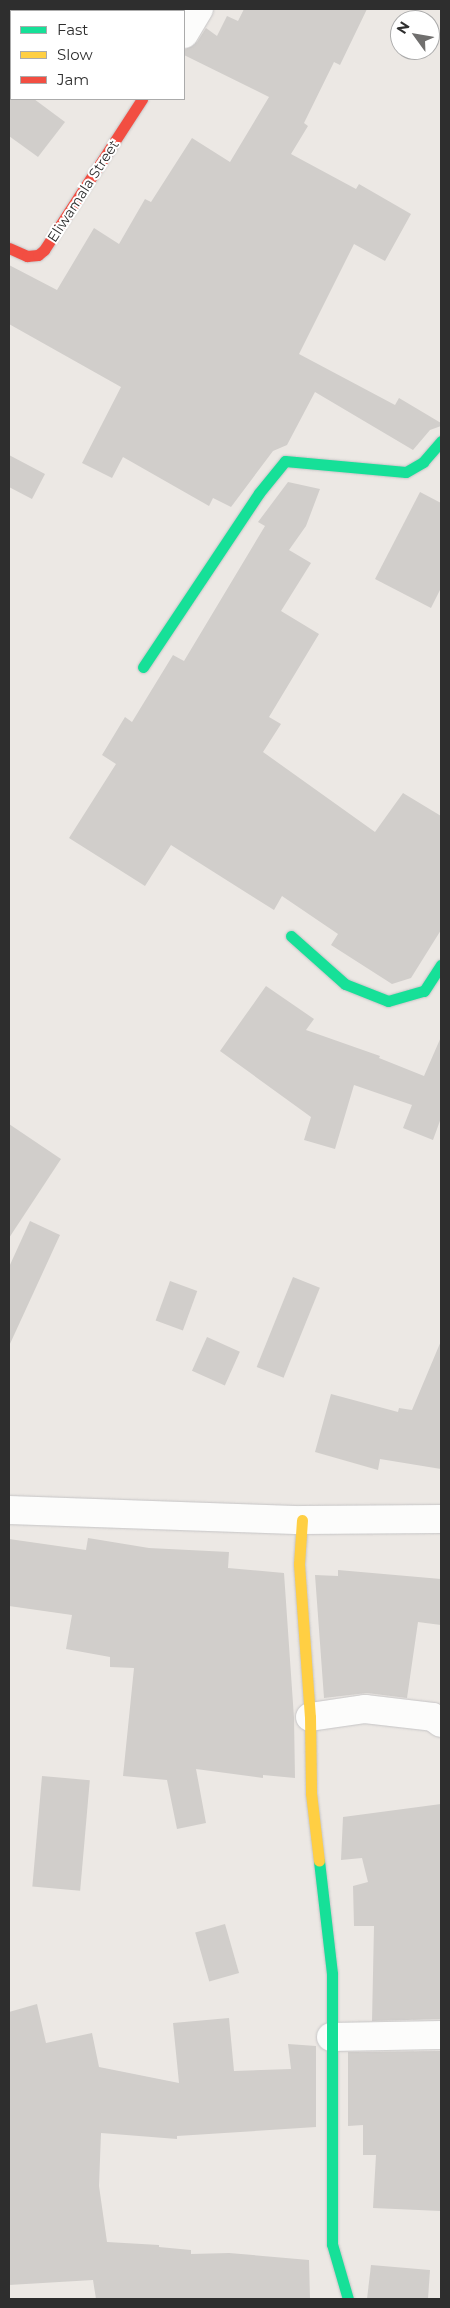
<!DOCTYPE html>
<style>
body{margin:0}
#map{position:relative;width:450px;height:2308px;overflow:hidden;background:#ece8e4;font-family:Montserrat,sans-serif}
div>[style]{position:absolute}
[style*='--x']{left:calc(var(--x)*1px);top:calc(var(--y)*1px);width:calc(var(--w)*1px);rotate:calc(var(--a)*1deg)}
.building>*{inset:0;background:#d1cecb;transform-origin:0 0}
.roads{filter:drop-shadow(0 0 1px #c5c4c5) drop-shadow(0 0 1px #c5c4c5)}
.street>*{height:28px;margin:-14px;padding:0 14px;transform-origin:14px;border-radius:14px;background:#fcfcfb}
.fast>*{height:11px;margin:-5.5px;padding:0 5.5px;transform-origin:5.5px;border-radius:5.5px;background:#16e098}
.slow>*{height:11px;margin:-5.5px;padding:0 5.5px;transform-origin:5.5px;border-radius:5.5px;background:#ffcf43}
.jam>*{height:11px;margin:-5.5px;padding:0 5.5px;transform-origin:5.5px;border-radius:5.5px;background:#f24e42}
span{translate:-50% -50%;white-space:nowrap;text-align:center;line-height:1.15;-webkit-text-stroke:4px #fff;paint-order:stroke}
.street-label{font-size:14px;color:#2e2e2e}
.frame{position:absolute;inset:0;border:10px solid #2e2e2e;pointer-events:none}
.legend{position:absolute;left:10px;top:10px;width:175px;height:90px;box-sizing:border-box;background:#fff;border:1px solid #ababab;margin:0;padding:6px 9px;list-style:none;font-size:15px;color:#2e2e2e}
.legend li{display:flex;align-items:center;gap:10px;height:25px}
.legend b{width:25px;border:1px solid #ababab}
.north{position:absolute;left:390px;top:10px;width:50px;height:50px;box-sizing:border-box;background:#fff;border:1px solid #ababab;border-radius:50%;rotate:302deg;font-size:14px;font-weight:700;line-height:20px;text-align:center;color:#2e2e2e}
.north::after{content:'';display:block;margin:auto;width:18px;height:22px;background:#706f6e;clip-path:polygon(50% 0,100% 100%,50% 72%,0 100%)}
</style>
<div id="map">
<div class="building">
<i style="clip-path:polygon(244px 9px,367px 9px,340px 65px,334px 62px,304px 123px,308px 126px,291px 154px,356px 189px,359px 184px,411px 214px,385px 261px,354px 244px,299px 354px,395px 405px,399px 398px,441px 423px,441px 426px,430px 430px,413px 450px,315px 392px,287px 445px,273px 451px,231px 507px,213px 498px,209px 506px,123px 457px,112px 478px,82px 463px,121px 387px,9px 324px,9px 265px,57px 290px,94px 228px,119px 244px,145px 199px,151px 202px,192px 138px,230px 162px,269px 97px,184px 55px,184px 50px,197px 42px,206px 28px,217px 36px,227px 16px,238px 21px)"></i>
<i style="clip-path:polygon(9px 99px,34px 99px,65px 122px,38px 157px,9px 136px)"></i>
<i style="clip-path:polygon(9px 455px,45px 474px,32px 499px,9px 487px)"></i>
<i style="clip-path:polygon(288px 482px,320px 489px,306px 526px,289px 550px,311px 563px,281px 611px,319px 634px,269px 717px,281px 724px,263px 752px,375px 832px,403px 793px,441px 816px,441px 930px,411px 978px,392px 984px,331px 945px,338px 934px,282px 896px,274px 910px,171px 845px,145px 886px,69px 838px,116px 764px,102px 755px,125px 717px,132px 722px,173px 655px,184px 661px,265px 526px,258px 522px)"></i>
<i style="clip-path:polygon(420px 492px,441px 503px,441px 588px,431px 608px,375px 579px)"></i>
<i style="clip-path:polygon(266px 986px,314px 1019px,306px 1030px,380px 1056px,379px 1058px,424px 1076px,441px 1037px,441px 1118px,433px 1140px,403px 1128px,412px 1105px,354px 1085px,335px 1149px,304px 1140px,311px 1117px,220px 1051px)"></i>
<i style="clip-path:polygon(9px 1124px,61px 1159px,9px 1238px)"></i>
<i style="clip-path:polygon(30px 1221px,60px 1235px,9px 1346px,9px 1267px)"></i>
<i style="left:293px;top:1277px;width:29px;height:97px;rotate:22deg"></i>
<i style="left:170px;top:1281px;width:29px;height:42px;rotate:20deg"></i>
<i style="left:207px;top:1337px;width:36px;height:37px;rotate:24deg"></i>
<i style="clip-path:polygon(441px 1341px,441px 1469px,380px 1459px,378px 1470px,315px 1452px,331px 1394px,398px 1412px,399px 1408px,412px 1410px)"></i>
<i style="clip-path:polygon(88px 1538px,149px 1548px,229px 1552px,228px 1568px,284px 1573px,294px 1718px,295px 1778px,263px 1775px,263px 1778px,196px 1769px,206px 1823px,177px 1829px,167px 1780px,123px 1776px,134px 1668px,110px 1667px,110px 1657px,66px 1649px,72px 1615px,9px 1606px,9px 1539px,86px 1550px)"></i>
<i style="clip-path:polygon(338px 1570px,441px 1579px,441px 1625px,418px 1622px,407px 1698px,367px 1693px,324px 1698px,315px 1575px,338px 1576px)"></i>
<i style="left:42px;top:1776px;width:48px;height:111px;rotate:5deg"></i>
<i style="clip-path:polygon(441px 1804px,441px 2019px,372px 2021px,374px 1926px,354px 1926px,353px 1886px,368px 1882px,362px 1858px,341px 1860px,343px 1817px)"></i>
<i style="left:225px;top:1924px;width:51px;height:31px;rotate:74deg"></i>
<i style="clip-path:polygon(37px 2004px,46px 2043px,92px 2033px,99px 2067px,179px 2083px,173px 2023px,229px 2018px,234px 2071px,291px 2069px,288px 2044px,316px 2046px,316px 2127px,177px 2136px,177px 2139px,101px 2133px,99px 2186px,107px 2242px,159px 2245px,159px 2247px,191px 2250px,191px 2254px,229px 2253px,309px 2260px,310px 2299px,96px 2299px,93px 2280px,9px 2285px,9px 2012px)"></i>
<i style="clip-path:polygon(441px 2051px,441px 2211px,373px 2208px,376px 2155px,363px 2155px,363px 2125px,348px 2126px,348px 2052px)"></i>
<i style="clip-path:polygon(371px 2265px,430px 2270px,428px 2299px,367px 2299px)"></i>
</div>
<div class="roads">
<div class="street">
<i style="--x:184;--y:34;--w:29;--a:-59"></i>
<i style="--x:9;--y:1510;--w:293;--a:2"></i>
<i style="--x:302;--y:1520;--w:139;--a:-0.4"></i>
<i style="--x:310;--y:1717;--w:56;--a:-8.3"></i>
<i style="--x:365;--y:1709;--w:68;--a:6.7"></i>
<i style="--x:433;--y:1717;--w:10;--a:37"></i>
<i style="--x:331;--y:2037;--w:110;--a:-1"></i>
</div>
<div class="fast">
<i style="--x:143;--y:667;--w:209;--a:-56.3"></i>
<i style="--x:259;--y:493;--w:41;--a:-50.9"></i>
<i style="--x:285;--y:461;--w:121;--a:5.2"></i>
<i style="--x:406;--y:472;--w:20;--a:-30"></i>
<i style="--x:423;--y:462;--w:28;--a:-49"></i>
<i style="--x:291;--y:936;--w:72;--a:41.6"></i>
<i style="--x:345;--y:984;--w:46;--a:21.6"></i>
<i style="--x:388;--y:1001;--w:37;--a:-16"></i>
<i style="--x:424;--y:991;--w:31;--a:-57"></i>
<i style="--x:319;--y:1861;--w:114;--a:83.4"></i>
<i style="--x:332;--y:1974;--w:270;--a:90"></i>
<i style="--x:332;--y:2244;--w:57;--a:73.8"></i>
</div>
<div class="slow">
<i style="--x:302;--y:1520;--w:44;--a:93.9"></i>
<i style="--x:299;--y:1564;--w:153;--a:85.9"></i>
<i style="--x:310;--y:1717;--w:76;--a:89.2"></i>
<i style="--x:311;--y:1793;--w:68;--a:83.3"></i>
</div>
<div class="jam">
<i style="--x:9;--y:248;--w:20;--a:24"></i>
<i style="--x:27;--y:256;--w:11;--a:-5"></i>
<i style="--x:38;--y:255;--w:8;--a:-40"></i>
<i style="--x:44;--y:250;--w:180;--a:-57"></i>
</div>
</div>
<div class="street-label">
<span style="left:83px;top:191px;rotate:-57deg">Eliwamala Street</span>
</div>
<div class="frame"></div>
<ul class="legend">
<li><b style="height:6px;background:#16e098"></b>Fast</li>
<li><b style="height:6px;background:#ffcf43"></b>Slow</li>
<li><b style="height:6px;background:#f24e42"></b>Jam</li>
</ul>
<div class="north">N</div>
</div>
